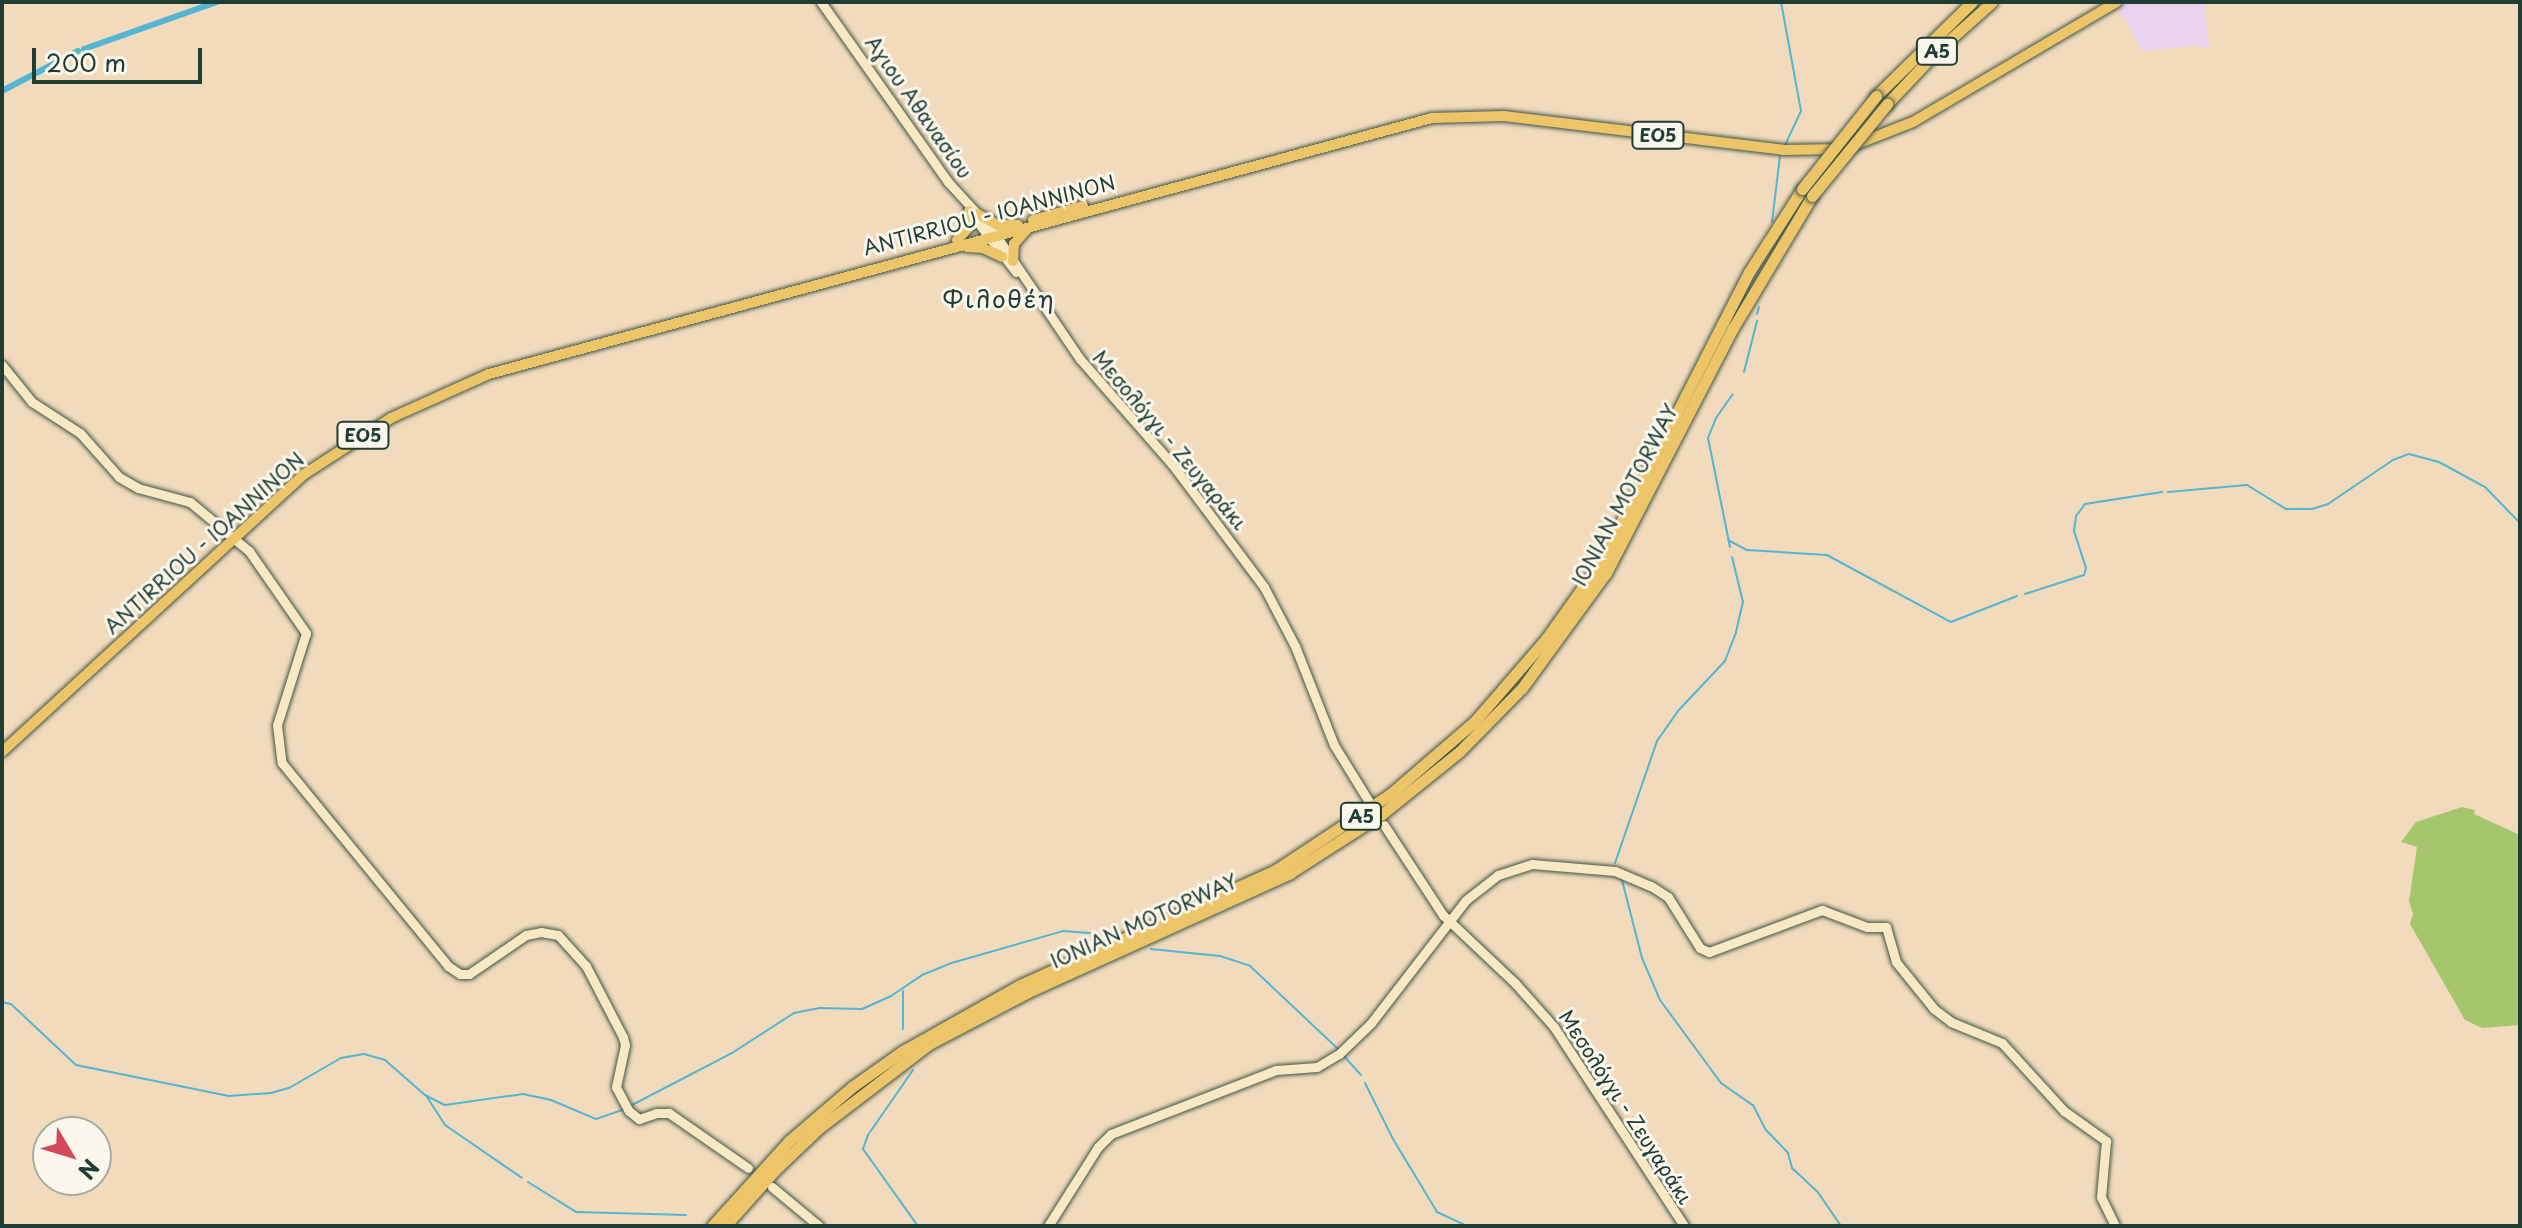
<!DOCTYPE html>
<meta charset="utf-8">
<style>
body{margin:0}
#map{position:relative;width:2522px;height:1228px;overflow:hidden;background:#f2dbbc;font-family:"Playpen Sans",sans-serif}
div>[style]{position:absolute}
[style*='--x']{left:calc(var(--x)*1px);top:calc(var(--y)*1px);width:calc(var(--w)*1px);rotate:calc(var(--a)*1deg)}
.built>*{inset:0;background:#e8d2ee}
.green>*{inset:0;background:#a6c66e}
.stream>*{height:2px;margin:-1px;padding:0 1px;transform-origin:1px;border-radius:1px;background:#53b5d2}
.canal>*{height:6px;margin:-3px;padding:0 3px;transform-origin:3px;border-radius:3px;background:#53b5d2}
.roads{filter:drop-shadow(0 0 2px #3f5548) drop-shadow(0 0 2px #3f5548)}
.secondary>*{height:9px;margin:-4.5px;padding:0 4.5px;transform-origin:4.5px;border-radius:4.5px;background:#f8e8c3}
.primary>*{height:10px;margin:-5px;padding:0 5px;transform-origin:5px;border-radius:5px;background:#edc569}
.highway>*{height:11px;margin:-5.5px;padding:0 5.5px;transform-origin:5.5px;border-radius:5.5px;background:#edc569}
.bridges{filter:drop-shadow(0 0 2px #3f5548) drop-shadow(0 0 2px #3f5548)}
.highway-bridge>*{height:11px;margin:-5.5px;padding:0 5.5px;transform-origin:5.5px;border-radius:5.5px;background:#edc569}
span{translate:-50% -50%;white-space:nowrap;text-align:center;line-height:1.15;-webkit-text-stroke:6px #fbf7ec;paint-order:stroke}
.shield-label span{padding:2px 6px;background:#fbf7ec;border:2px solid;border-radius:6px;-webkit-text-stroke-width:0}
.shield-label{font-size:18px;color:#1f3d34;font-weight:700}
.street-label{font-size:20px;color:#1f3d34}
.quarter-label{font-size:24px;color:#1f3d34;letter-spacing:2px}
.frame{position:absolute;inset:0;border:4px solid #1f3d34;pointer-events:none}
.north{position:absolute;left:32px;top:1116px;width:80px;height:80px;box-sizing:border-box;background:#fbf7ec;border:2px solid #a3ada2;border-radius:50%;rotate:128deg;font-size:22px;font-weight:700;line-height:32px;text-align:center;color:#1f3d34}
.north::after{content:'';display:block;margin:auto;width:28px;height:36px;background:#d1495b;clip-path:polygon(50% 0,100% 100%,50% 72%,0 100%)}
.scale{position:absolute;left:32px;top:48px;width:170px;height:36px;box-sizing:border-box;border:4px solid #1f3d34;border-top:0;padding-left:10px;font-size:24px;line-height:28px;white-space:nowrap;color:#1f3d34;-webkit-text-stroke:6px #fbf7ec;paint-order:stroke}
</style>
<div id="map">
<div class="built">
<i style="clip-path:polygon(2124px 2px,2204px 2px,2209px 48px,2191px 46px,2143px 51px,2117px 7px)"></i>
</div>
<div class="green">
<i style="clip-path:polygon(2462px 807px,2475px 810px,2474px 814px,2520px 835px,2520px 1025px,2482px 1028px,2465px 1020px,2410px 924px,2413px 914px,2409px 901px,2417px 847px,2401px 842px,2416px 822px)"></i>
</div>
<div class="stream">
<i style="--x:1781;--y:2;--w:111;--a:79.6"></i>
<i style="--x:1801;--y:111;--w:38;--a:115"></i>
<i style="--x:1772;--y:222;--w:66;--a:-83.1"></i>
<i style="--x:1757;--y:314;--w:7;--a:-74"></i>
<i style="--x:1744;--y:372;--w:53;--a:-75.7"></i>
<i style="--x:2168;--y:492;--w:79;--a:-5.1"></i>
<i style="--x:2247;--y:485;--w:46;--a:31.6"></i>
<i style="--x:2286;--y:509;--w:26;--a:0"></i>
<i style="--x:2312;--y:509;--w:17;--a:-17"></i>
<i style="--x:2328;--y:504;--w:78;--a:-34.1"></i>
<i style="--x:2393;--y:460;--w:17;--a:-21"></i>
<i style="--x:2409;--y:454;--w:31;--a:15"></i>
<i style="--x:2439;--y:462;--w:52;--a:28.5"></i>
<i style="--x:2485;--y:487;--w:50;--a:45.8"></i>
<i style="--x:1728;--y:540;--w:21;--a:28"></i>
<i style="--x:1747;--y:550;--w:80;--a:3.6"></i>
<i style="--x:1827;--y:555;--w:141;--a:28.4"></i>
<i style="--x:1951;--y:622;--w:71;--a:-21.5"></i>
<i style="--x:1730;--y:547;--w:111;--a:-101.4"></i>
<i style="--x:1708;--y:438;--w:22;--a:-68"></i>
<i style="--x:1716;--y:418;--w:29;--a:-55"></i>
<i style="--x:2025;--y:594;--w:62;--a:-17.9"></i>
<i style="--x:2084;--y:575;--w:7;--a:-74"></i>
<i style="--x:2086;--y:568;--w:39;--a:-108"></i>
<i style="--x:2074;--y:531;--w:15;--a:-82"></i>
<i style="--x:2076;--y:516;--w:15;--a:-53"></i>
<i style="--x:2085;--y:504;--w:78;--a:-8.9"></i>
<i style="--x:1615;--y:863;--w:129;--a:-71"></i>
<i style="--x:1657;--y:741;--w:35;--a:-55"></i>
<i style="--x:1677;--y:712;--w:70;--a:-46.7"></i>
<i style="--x:1725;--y:661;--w:31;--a:-69"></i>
<i style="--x:1736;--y:632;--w:31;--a:-77"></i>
<i style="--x:1743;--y:602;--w:46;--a:-103.7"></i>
<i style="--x:1622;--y:880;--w:81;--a:75.6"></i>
<i style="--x:1642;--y:958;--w:46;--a:66.8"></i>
<i style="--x:1660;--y:1000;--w:103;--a:53.7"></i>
<i style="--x:1721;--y:1083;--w:39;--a:35"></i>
<i style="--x:1753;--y:1105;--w:28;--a:63"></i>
<i style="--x:1766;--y:1130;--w:32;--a:46"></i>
<i style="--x:1788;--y:1153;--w:16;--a:75"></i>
<i style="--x:1792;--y:1168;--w:34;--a:43"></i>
<i style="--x:1817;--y:1191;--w:42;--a:55.6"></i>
<i style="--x:1151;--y:949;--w:69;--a:5.8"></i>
<i style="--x:1220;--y:956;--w:32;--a:18"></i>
<i style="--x:1250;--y:966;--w:122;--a:43.3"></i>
<i style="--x:2;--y:1002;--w:9;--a:13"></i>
<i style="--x:11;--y:1004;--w:89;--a:43.2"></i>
<i style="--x:76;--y:1065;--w:156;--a:11.5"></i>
<i style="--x:229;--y:1096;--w:42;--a:-4.1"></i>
<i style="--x:271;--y:1093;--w:19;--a:-16"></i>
<i style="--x:289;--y:1088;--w:60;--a:-30"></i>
<i style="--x:341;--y:1058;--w:23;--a:-10"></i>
<i style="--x:364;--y:1054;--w:22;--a:16"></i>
<i style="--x:385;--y:1060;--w:53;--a:41.2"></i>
<i style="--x:425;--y:1095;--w:22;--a:27"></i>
<i style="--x:445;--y:1105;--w:79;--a:-8"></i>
<i style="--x:523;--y:1094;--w:29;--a:12"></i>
<i style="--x:551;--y:1100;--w:49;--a:22.9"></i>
<i style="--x:596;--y:1119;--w:28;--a:-19"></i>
<i style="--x:903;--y:1029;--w:38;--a:-90"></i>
<i style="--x:1343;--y:1055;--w:27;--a:48"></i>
<i style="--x:913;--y:1070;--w:79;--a:124.7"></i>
<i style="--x:868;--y:1135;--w:15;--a:110"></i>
<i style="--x:863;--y:1149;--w:95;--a:54.5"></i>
<i style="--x:1365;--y:1083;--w:63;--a:63.4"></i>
<i style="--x:1393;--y:1139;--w:85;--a:58.9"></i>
<i style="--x:1437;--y:1212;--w:33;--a:25"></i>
<i style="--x:427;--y:1097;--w:33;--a:57"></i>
<i style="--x:445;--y:1125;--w:93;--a:34.5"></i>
<i style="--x:632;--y:1105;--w:113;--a:-27.5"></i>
<i style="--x:732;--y:1053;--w:74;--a:-32.8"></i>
<i style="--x:794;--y:1013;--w:26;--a:-11"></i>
<i style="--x:820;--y:1008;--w:42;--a:1.4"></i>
<i style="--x:862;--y:1009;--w:32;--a:-24"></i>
<i style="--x:891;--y:996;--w:37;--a:-34"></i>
<i style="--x:922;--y:975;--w:35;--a:-22"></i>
<i style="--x:955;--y:962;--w:112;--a:-16"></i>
<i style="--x:1063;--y:931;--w:27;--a:4"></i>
<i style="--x:528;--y:1182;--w:57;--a:32"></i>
<i style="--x:576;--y:1212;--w:110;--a:1.6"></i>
</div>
<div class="canal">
<i style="--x:84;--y:49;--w:141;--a:-19.5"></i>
<i style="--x:2;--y:91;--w:86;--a:-27.8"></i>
</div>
<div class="roads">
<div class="secondary">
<i style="--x:821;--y:2;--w:220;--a:54.8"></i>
<i style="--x:948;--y:182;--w:67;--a:47.4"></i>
<i style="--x:993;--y:231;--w:155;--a:55.8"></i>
<i style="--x:1080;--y:359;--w:140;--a:48.8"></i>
<i style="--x:1172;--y:464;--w:154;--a:53.2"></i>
<i style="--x:1264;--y:587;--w:67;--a:62.3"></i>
<i style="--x:1295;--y:646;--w:106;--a:68.5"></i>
<i style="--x:1334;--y:745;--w:65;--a:58.3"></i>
<i style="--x:969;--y:211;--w:77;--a:52.4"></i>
<i style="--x:2;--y:365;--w:48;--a:51"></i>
<i style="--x:32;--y:402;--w:57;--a:32.9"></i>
<i style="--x:80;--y:433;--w:59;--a:48.4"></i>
<i style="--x:119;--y:477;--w:22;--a:30"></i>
<i style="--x:138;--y:488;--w:54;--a:15.1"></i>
<i style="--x:190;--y:502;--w:77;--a:39.7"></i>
<i style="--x:249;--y:551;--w:100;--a:55.2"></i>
<i style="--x:306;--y:633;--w:96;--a:107.5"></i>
<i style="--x:277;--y:725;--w:38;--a:83"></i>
<i style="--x:282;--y:763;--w:262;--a:50.7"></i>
<i style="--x:448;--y:966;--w:14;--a:34"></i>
<i style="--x:460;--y:974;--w:9;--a:0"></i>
<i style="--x:469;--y:974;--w:69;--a:-34.4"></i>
<i style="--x:526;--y:935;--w:15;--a:-11"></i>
<i style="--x:541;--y:932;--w:17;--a:10"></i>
<i style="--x:558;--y:935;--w:42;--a:47.9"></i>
<i style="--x:586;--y:966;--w:80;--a:62.5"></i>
<i style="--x:623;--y:1037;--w:8;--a:76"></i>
<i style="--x:625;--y:1045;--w:43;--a:102.1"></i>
<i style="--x:616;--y:1087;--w:27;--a:62"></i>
<i style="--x:629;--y:1111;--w:13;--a:39"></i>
<i style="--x:639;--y:1119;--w:18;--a:-19"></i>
<i style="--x:656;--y:1113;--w:13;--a:0"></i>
<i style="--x:669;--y:1113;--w:96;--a:34.8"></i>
<i style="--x:1384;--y:825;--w:108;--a:56.8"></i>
<i style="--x:1443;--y:915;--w:99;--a:43.4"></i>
<i style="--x:1515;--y:983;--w:59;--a:48.4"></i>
<i style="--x:1554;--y:1027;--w:238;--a:56.8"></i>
<i style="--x:772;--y:1187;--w:61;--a:39.7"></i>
<i style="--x:1048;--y:1226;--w:93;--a:-57.7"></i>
<i style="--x:1098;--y:1147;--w:18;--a:-45"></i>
<i style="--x:1111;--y:1134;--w:177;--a:-21.2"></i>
<i style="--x:1276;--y:1070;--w:41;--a:-4.2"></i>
<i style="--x:1317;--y:1067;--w:26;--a:-31"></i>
<i style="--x:1339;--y:1054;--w:45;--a:-44.1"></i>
<i style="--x:1371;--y:1023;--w:155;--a:-52.3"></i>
<i style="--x:1466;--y:900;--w:41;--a:-38"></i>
<i style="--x:1498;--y:875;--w:36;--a:-18"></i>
<i style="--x:1532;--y:864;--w:83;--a:4.8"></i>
<i style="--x:1615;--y:871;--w:39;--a:23"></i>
<i style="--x:1651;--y:886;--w:20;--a:33"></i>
<i style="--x:1668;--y:897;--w:60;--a:57.9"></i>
<i style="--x:1700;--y:948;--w:10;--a:24"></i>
<i style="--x:1709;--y:952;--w:121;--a:-20.4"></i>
<i style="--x:1822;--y:910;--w:48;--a:20.7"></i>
<i style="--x:1867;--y:927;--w:19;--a:0"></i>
<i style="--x:1886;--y:927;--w:36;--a:74"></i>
<i style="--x:1896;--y:962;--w:60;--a:51"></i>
<i style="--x:1934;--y:1009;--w:21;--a:37"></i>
<i style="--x:1951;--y:1022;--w:55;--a:22.4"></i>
<i style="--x:2002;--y:1043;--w:92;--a:47.6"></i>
<i style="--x:2064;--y:1111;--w:52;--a:35.5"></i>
<i style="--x:2106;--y:1141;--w:56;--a:95.1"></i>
<i style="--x:2101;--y:1197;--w:32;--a:64"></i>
</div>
<div class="primary">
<i style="--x:978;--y:214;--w:23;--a:29"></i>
<i style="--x:998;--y:225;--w:20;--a:0"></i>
<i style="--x:1033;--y:220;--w:52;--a:-15.6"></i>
<i style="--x:957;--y:240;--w:21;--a:-47"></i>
<i style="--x:971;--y:225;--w:14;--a:-98"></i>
<i style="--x:967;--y:247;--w:16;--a:4"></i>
<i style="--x:983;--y:248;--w:21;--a:25"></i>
<i style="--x:1013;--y:261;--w:17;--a:-87"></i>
<i style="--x:1014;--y:244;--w:20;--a:-49"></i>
<i style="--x:2;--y:752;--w:409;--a:-42.6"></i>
<i style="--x:303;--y:475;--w:105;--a:-32.9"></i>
<i style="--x:391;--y:418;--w:107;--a:-24.2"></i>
<i style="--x:489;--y:374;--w:977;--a:-15.19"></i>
<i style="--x:1432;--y:118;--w:72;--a:-1.6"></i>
<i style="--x:1504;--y:116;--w:281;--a:6.9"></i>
<i style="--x:1783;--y:150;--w:61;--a:-0.9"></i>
<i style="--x:1844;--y:149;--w:74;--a:-21.4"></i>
<i style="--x:1913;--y:122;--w:237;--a:-30.5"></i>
</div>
<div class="highway">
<i style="--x:1876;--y:96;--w:134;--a:-44.4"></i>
<i style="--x:1887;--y:104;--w:71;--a:-46.7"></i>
<i style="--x:1936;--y:52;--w:75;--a:-41.8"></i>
<i style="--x:712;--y:1226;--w:115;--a:-47.8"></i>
<i style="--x:789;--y:1141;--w:83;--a:-40.6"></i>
<i style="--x:852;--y:1087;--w:60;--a:-35.5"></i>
<i style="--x:901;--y:1052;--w:137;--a:-29.4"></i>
<i style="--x:1020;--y:985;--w:278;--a:-24.2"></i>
<i style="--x:1274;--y:871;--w:138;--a:-33.5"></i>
<i style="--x:1389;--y:795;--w:112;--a:-40.7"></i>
<i style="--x:1474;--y:722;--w:110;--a:-49.1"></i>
<i style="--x:1546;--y:639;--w:93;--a:-54.6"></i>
<i style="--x:1600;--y:563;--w:327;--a:-62.9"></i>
<i style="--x:1749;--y:272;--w:98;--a:-57.4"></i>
<i style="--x:725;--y:1226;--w:75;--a:-48.2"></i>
<i style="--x:775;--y:1170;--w:59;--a:-43.6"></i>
<i style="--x:818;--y:1129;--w:140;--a:-37.4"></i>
<i style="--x:929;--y:1044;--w:110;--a:-27.7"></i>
<i style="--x:1026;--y:993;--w:290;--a:-24.4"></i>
<i style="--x:1290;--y:873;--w:109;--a:-32.7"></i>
<i style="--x:1382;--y:814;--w:100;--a:-38.9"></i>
<i style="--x:1460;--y:751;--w:88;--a:-45.5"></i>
<i style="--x:1522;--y:688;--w:142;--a:-53.9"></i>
<i style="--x:1606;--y:573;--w:276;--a:-62.6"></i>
<i style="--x:1733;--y:328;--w:154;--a:-59.1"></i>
</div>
</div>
<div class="bridges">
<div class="highway-bridge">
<i style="--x:1802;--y:189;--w:119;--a:-51.5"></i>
<i style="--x:1812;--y:196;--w:119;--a:-50.8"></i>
</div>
</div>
<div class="shield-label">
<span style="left:1937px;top:51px">Α5</span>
<span style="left:1658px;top:135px">ΕΟ5</span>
<span style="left:363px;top:435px">ΕΟ5</span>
<span style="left:1361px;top:816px">Α5</span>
</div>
<div class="street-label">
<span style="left:919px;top:107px;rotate:55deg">Αγιου Αθανασίου</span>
<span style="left:989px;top:215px;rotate:-15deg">ANTIRRIOU - IOANNINON</span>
<span style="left:1170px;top:440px;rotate:50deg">Μεσολόγγι - Ζευγαράκι</span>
<span style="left:1625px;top:495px;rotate:-62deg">IONIAN MOTORWAY</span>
<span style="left:204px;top:543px;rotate:-42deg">ANTIRRIOU - IOANNINON</span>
<span style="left:1144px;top:921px;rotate:-24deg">IONIAN MOTORWAY</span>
<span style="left:1626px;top:1107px;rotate:57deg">Μεσολόγγι - Ζευγαράκι</span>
</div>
<div class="quarter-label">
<span style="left:999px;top:299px">Φιλοθέη</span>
</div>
<div class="frame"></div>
<div class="north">N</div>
<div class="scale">200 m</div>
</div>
